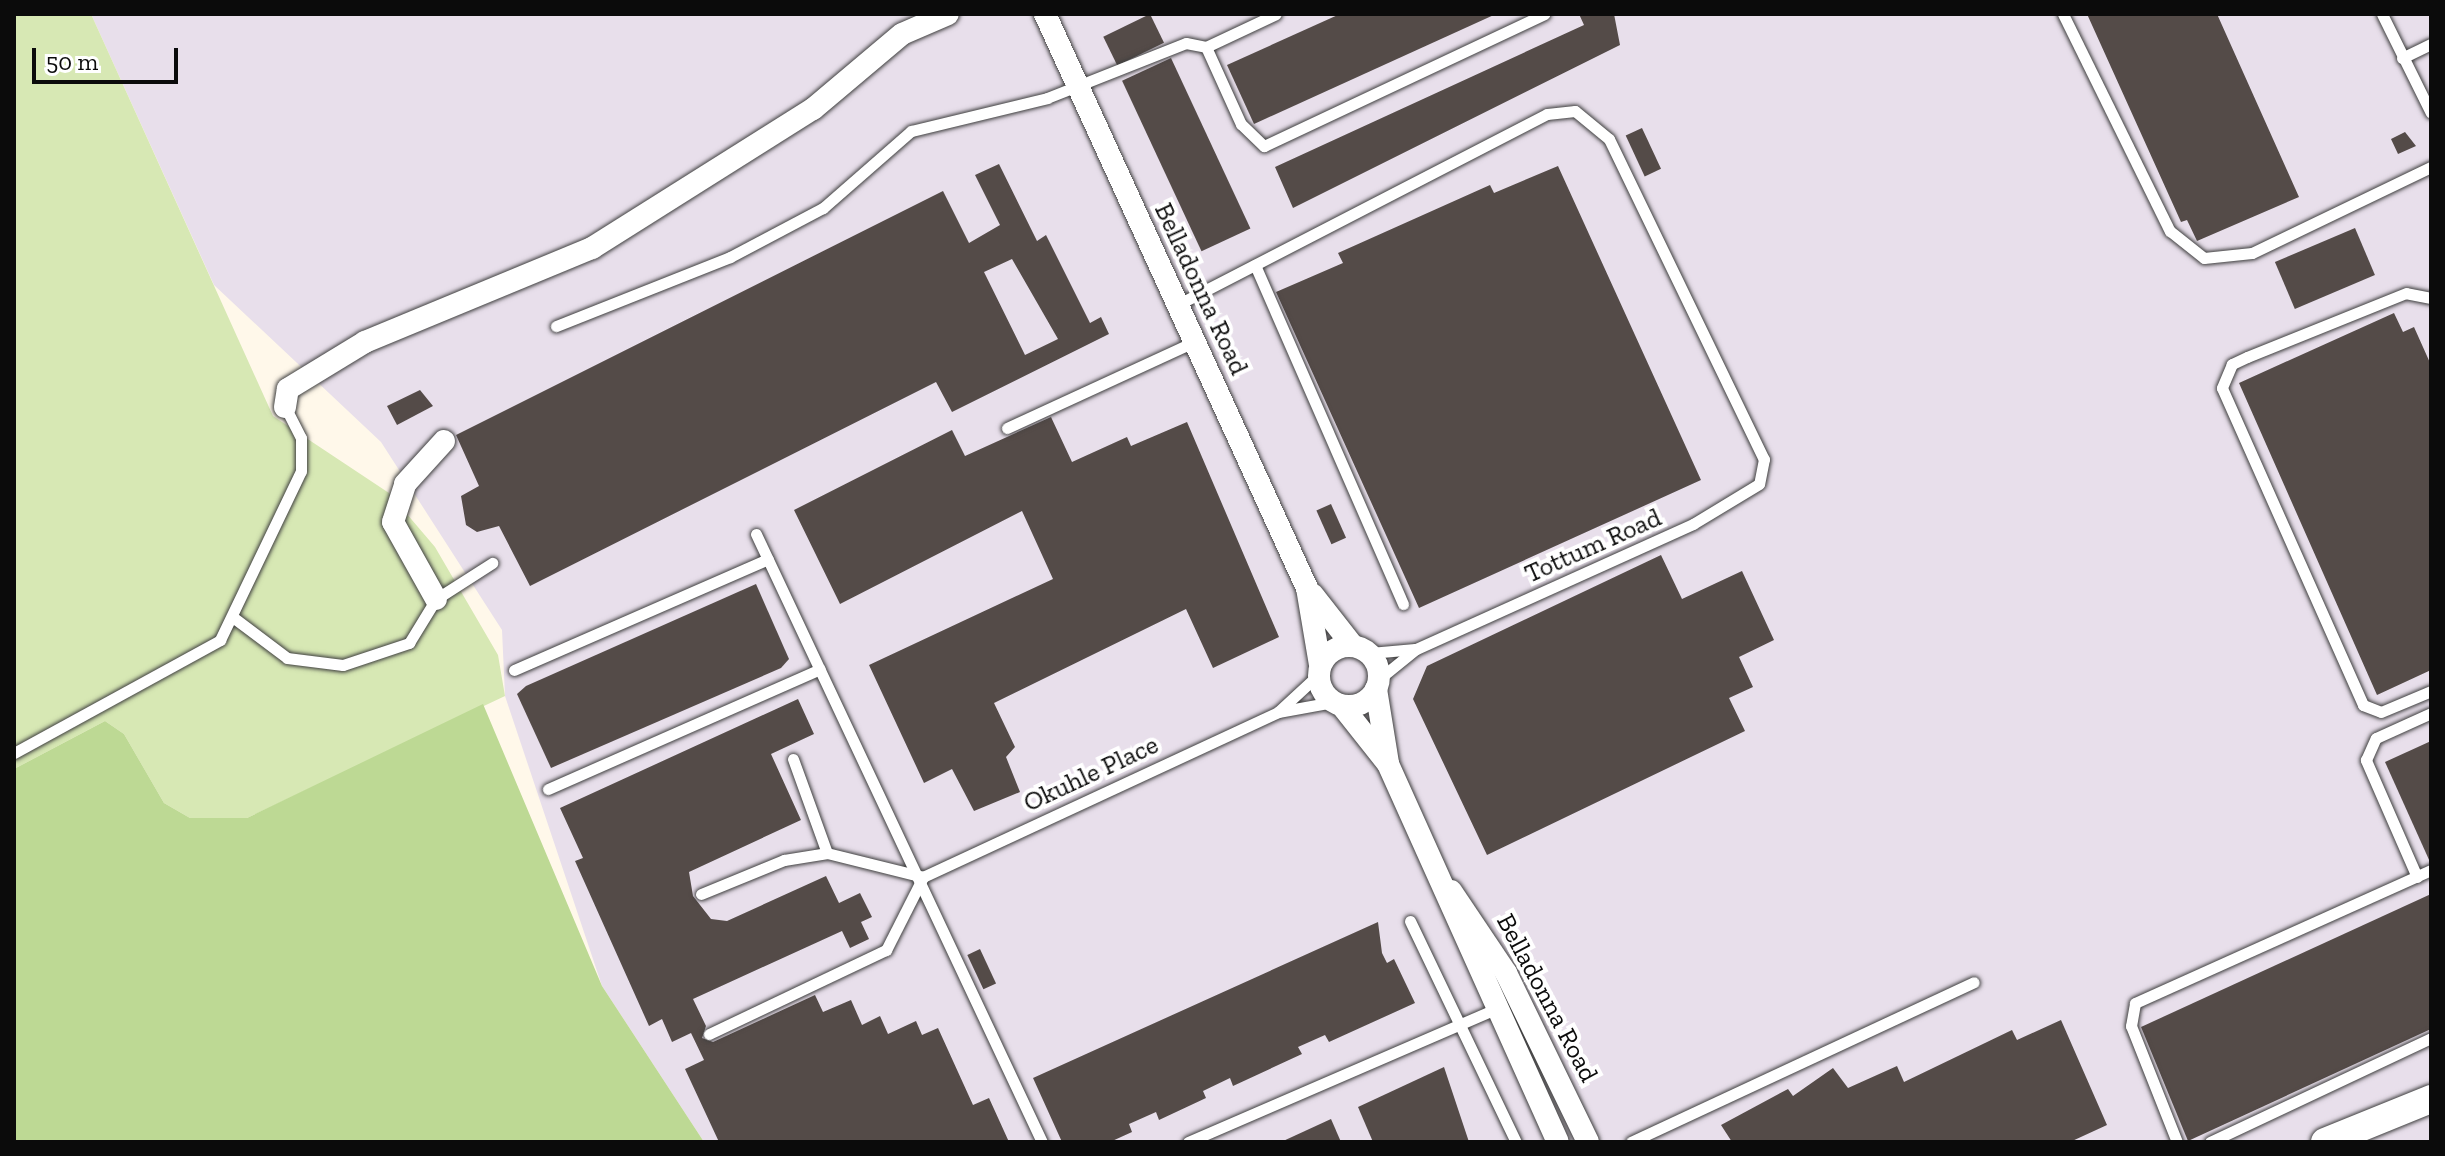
<!DOCTYPE html>
<style>
body{margin:0}
#map{position:relative;width:2445px;height:1156px;overflow:hidden;background:#fff8ea;font-family:"Zilla Slab",serif}
div>[style]{position:absolute}
[style*='--x']{left:calc(var(--x)*1px);top:calc(var(--y)*1px);width:calc(var(--w)*1px);rotate:calc(var(--a)*1deg)}
.industrial>*{inset:0;background:#e8dfeb}
.green>*{inset:0;background:#d7e8b4}
.forest>*{inset:0;background:#bdd994}
.building>*{inset:0;background:#544b48;transform-origin:0 0}
.roads{filter:drop-shadow(0 0 2px #3e3e3e) drop-shadow(0 0 2px #3e3e3e)}
.service>*{height:11px;margin:-5.5px;padding:0 5.5px;transform-origin:5.5px;border-radius:5.5px;background:#fff}
.minor>*{height:22px;margin:-11px;padding:0 11px;transform-origin:11px;border-radius:11px;background:#fff}
.minor>.ring{margin:-11px;padding:0;box-sizing:content-box;background:none;border:22px solid #fff;border-radius:50%}
.tertiary>*{height:28px;margin:-14px;padding:0 14px;transform-origin:14px;border-radius:14px;background:#fff}
span{translate:-50% -50%;white-space:nowrap;text-align:center;line-height:1.15;-webkit-text-stroke:8px #fff;paint-order:stroke}
.street-label{font-size:26px;color:#0b0b0b}
.frame{position:absolute;inset:0;border:16px solid #0b0b0b;pointer-events:none}
.scale{position:absolute;left:32px;top:48px;width:146px;height:36px;box-sizing:border-box;border:4px solid #0b0b0b;border-top:0;padding-left:10px;font-size:24px;line-height:28px;white-space:nowrap;color:#0b0b0b;-webkit-text-stroke:6px #fff;paint-order:stroke}
</style>
<div id="map">
<div class="industrial">
<i style="clip-path:polygon(91px 14px,2431px 14px,2431px 1142px,704px 1142px,602px 986px,505px 696px,502px 630px,381px 442px,214px 285px)"></i>
</div>
<div class="green">
<i style="clip-path:polygon(14px 14px,91px 14px,273px 416px,389px 493px,435px 547px,498px 655px,505px 696px,247px 818px,190px 818px,164px 803px,124px 734px,105px 721px,14px 769px)"></i>
</div>
<div class="forest">
<i style="clip-path:polygon(483px 704px,602px 986px,704px 1142px,14px 1142px,14px 769px,105px 721px,124px 734px,164px 803px,190px 818px,247px 818px)"></i>
</div>
<div class="building">
<i style="left:1150px;top:14px;width:32px;height:52px;rotate:64deg"></i>
<i style="clip-path:polygon(1340px 14px,1496px 14px,1254px 124px,1227px 65px)"></i>
<i style="clip-path:polygon(1579px 14px,1614px 14px,1620px 45px,1293px 208px,1275px 167px,1584px 25px)"></i>
<i style="clip-path:polygon(2087px 14px,2217px 14px,2299px 197px,2197px 241px,2187px 220px,2181px 222px)"></i>
<i style="left:1171px;top:58px;width:188px;height:54px;rotate:65deg"></i>
<i style="left:1642px;top:128px;width:45px;height:18px;rotate:65deg"></i>
<i style="clip-path:polygon(2405px 132px,2416px 146px,2398px 154px,2391px 139px)"></i>
<i style="clip-path:polygon(evenodd,999px 164px,1037px 241px,1046px 235px,1090px 323px,1101px 317px,1109px 334px,952px 412px,936px 382px,530px 586px,499px 526px,477px 532px,466px 525px,461px 496px,479px 486px,456px 435px,943px 191px,969px 243px,1000px 225px,975px 175px,999px 164px,1012px 259px,1058px 339px,1025px 355px,984px 272px,1012px 259px)"></i>
<i style="clip-path:polygon(1558px 166px,1701px 480px,1419px 608px,1276px 292px,1343px 263px,1338px 253px,1490px 185px,1494px 193px)"></i>
<i style="left:2355px;top:228px;width:51px;height:87px;rotate:67deg"></i>
<i style="clip-path:polygon(2394px 313px,2403px 332px,2414px 327px,2431px 365px,2431px 670px,2377px 695px,2239px 383px)"></i>
<i style="clip-path:polygon(420px 390px,433px 406px,397px 425px,387px 406px)"></i>
<i style="clip-path:polygon(1051px 417px,1072px 462px,1127px 437px,1131px 446px,1187px 422px,1279px 637px,1213px 668px,1186px 609px,994px 703px,1015px 747px,1006px 757px,1020px 792px,974px 811px,952px 769px,924px 783px,869px 665px,1053px 579px,1022px 511px,840px 604px,794px 510px,952px 430px,965px 456px)"></i>
<i style="left:1331px;top:504px;width:37px;height:16px;rotate:66deg"></i>
<i style="clip-path:polygon(1661px 555px,1682px 599px,1742px 571px,1774px 640px,1739px 657px,1753px 687px,1729px 698px,1745px 731px,1487px 855px,1413px 699px,1427px 666px)"></i>
<i style="clip-path:polygon(756px 584px,789px 659px,781px 668px,551px 768px,517px 694px,526px 686px)"></i>
<i style="clip-path:polygon(798px 699px,814px 734px,771px 754px,801px 820px,689px 872px,693px 896px,711px 919px,727px 921px,826px 876px,839px 903px,860px 893px,872px 917px,861px 922px,869px 939px,850px 948px,842px 931px,693px 999px,706px 1026px,702px 1038px,713px 1042px,815px 995px,823px 1012px,851px 1000px,862px 1025px,880px 1016px,888px 1034px,916px 1021px,922px 1035px,938px 1028px,973px 1105px,989px 1098px,1009px 1142px,719px 1142px,685px 1069px,704px 1060px,691px 1033px,672px 1042px,662px 1019px,649px 1026px,575px 861px,583px 858px,560px 808px)"></i>
<i style="clip-path:polygon(2431px 741px,2431px 862px,2430px 862px,2385px 762px)"></i>
<i style="clip-path:polygon(2431px 894px,2431px 1029px,2188px 1141px,2141px 1027px)"></i>
<i style="clip-path:polygon(1378px 922px,1382px 953px,1387px 963px,1394px 959px,1415px 1003px,1329px 1042px,1325px 1035px,1298px 1047px,1302px 1054px,1233px 1086px,1230px 1078px,1203px 1091px,1206px 1098px,1159px 1120px,1156px 1112px,1129px 1124px,1132px 1132px,1110px 1142px,1062px 1142px,1033px 1078px)"></i>
<i style="left:980px;top:949px;width:38px;height:14px;rotate:65deg"></i>
<i style="clip-path:polygon(2061px 1020px,2107px 1125px,2070px 1142px,1732px 1142px,1721px 1125px,1788px 1089px,1793px 1096px,1833px 1068px,1848px 1088px,1897px 1066px,1904px 1082px,2012px 1030px,2017px 1040px)"></i>
<i style="clip-path:polygon(1444px 1067px,1469px 1142px,1373px 1142px,1358px 1107px)"></i>
<i style="clip-path:polygon(1331px 1119px,1341px 1142px,1281px 1142px)"></i>
</div>
<div class="roads">
<div class="service">
<i style="--x:2063;--y:14;--w:242;--a:63.8"></i>
<i style="--x:2170;--y:231;--w:43;--a:38.5"></i>
<i style="--x:2204;--y:258;--w:48;--a:-5.9"></i>
<i style="--x:2252;--y:253;--w:199;--a:-25.7"></i>
<i style="--x:2382;--y:14;--w:110;--a:63.7"></i>
<i style="--x:1206;--y:47;--w:85;--a:65.6"></i>
<i style="--x:1241;--y:124;--w:32;--a:44"></i>
<i style="--x:1264;--y:146;--w:310;--a:-25.2"></i>
<i style="--x:2402;--y:58;--w:32;--a:-26"></i>
<i style="--x:1255;--y:265;--w:370;--a:66.4"></i>
<i style="--x:2431;--y:298;--w:25;--a:-169"></i>
<i style="--x:2406;--y:293;--w:171;--a:158.1"></i>
<i style="--x:2247;--y:357;--w:17;--a:155"></i>
<i style="--x:2232;--y:364;--w:26;--a:113"></i>
<i style="--x:2222;--y:388;--w:347;--a:66"></i>
<i style="--x:2363;--y:705;--w:19;--a:21"></i>
<i style="--x:2381;--y:712;--w:54;--a:-22.8"></i>
<i style="--x:1177;--y:305;--w:416;--a:-27.3"></i>
<i style="--x:1547;--y:114;--w:28;--a:-6"></i>
<i style="--x:1575;--y:111;--w:44;--a:39.5"></i>
<i style="--x:1609;--y:139;--w:356;--a:64.2"></i>
<i style="--x:1764;--y:459;--w:25;--a:101"></i>
<i style="--x:1759;--y:484;--w:77;--a:148.8"></i>
<i style="--x:1693;--y:524;--w:304;--a:155.7"></i>
<i style="--x:1416;--y:649;--w:48;--a:141"></i>
<i style="--x:556;--y:326;--w:187;--a:-21.6"></i>
<i style="--x:730;--y:257;--w:105;--a:-27.8"></i>
<i style="--x:823;--y:208;--w:117;--a:-41.2"></i>
<i style="--x:911;--y:131;--w:140;--a:-13.6"></i>
<i style="--x:1047;--y:98;--w:149;--a:-21.6"></i>
<i style="--x:1186;--y:43;--w:20;--a:11"></i>
<i style="--x:1206;--y:47;--w:77;--a:-25.2"></i>
<i style="--x:1007;--y:428;--w:206;--a:-24.7"></i>
<i style="--x:756;--y:534;--w:672;--a:64.81"></i>
<i style="--x:234;--y:618;--w:66;--a:37"></i>
<i style="--x:287;--y:658;--w:56;--a:7.1"></i>
<i style="--x:343;--y:665;--w:70;--a:-18.4"></i>
<i style="--x:409;--y:643;--w:52;--a:-58.5"></i>
<i style="--x:436;--y:599;--w:67;--a:-32.7"></i>
<i style="--x:1370;--y:653;--w:45;--a:-5.1"></i>
<i style="--x:514;--y:670;--w:277;--a:-23.6"></i>
<i style="--x:1279;--y:711;--w:53;--a:-42.7"></i>
<i style="--x:14;--y:753;--w:235;--a:-28.7"></i>
<i style="--x:220;--y:640;--w:187;--a:-64.4"></i>
<i style="--x:301;--y:471;--w:33;--a:-90"></i>
<i style="--x:301;--y:438;--w:35;--a:-117"></i>
<i style="--x:793;--y:759;--w:100;--a:70.1"></i>
<i style="--x:548;--y:789;--w:297;--a:-23.8"></i>
<i style="--x:923;--y:877;--w:391;--a:-24.9"></i>
<i style="--x:1278;--y:712;--w:56;--a:-10.3"></i>
<i style="--x:2417;--y:877;--w:128;--a:-113.6"></i>
<i style="--x:2366;--y:760;--w:24;--a:-66"></i>
<i style="--x:2376;--y:738;--w:60;--a:-24.4"></i>
<i style="--x:701;--y:894;--w:90;--a:-22.3"></i>
<i style="--x:784;--y:860;--w:44;--a:-9.2"></i>
<i style="--x:827;--y:853;--w:99;--a:14"></i>
<i style="--x:1410;--y:921;--w:245;--a:64.4"></i>
<i style="--x:709;--y:1034;--w:196;--a:-25.4"></i>
<i style="--x:886;--y:950;--w:82;--a:-63.1"></i>
<i style="--x:1188;--y:1142;--w:335;--a:-23.4"></i>
<i style="--x:1631;--y:1142;--w:378;--a:-25"></i>
<i style="--x:2177;--y:1142;--w:125;--a:-111.6"></i>
<i style="--x:2131;--y:1026;--w:23;--a:-80"></i>
<i style="--x:2135;--y:1003;--w:325;--a:-24.2"></i>
<i style="--x:2210;--y:1142;--w:244;--a:-25.2"></i>
</div>
<div class="minor">
<i style="--x:1045;--y:14;--w:631;--a:65.47"></i>
<i style="--x:1307;--y:588;--w:78;--a:80.4"></i>
<i style="--x:285;--y:407;--w:18;--a:-81"></i>
<i style="--x:288;--y:389;--w:90;--a:-31.4"></i>
<i style="--x:365;--y:342;--w:246;--a:-22.5"></i>
<i style="--x:592;--y:248;--w:261;--a:-32.2"></i>
<i style="--x:813;--y:109;--w:116;--a:-40.1"></i>
<i style="--x:902;--y:34;--w:50;--a:-23.5"></i>
<i style="--x:1313;--y:595;--w:63;--a:52"></i>
<i style="--x:436;--y:599;--w:88;--a:-119.2"></i>
<i style="--x:393;--y:522;--w:40;--a:-72"></i>
<i style="--x:405;--y:484;--w:58;--a:-47.8"></i>
<i class="ring" style="left:1319px;top:646px;width:38px;height:38px"></i>
<i style="--x:1376;--y:689;--w:75;--a:80.8"></i>
<i style="--x:1342;--y:706;--w:74;--a:51.6"></i>
<i style="--x:1388;--y:764;--w:414;--a:65.8"></i>
<i style="--x:1451;--y:891;--w:99;--a:56.1"></i>
<i style="--x:1506;--y:973;--w:188;--a:64.1"></i>
</div>
<div class="tertiary">
<i style="--x:2325;--y:1142;--w:114;--a:-22.1"></i>
</div>
</div>
<div class="street-label">
<span style="left:1201px;top:289px;rotate:65deg">Belladonna Road</span>
<span style="left:1593px;top:546px;rotate:-24deg">Tottum Road</span>
<span style="left:1091px;top:774px;rotate:-25deg">Okuhle Place</span>
<span style="left:1547px;top:998px;rotate:62deg">Belladonna Road</span>
</div>
<div class="frame"></div>
<div class="scale">50 m</div>
</div>
